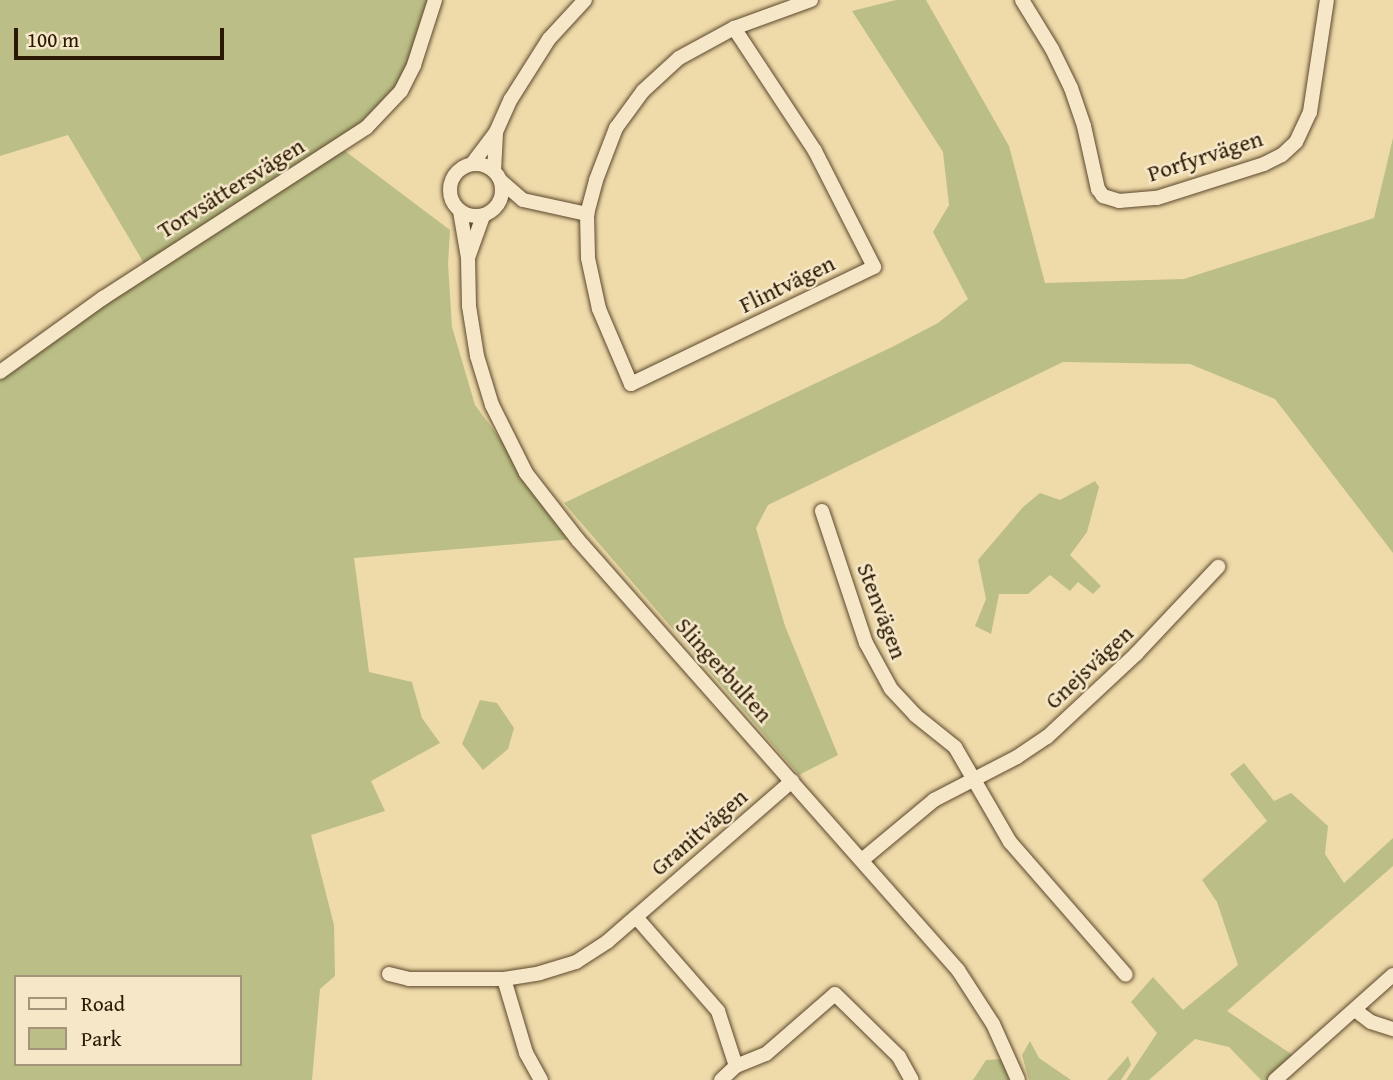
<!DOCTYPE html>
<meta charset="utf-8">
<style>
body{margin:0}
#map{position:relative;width:1393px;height:1080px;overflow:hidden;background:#efdaaa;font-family:"Gentium Book Plus",serif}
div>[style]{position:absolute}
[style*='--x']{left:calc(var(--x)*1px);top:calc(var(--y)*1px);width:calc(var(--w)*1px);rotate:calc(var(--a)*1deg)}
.green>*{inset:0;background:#bbbf87}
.roads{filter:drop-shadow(0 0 2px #5c482c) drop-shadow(0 0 2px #5c482c)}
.minor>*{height:14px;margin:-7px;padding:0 7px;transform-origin:7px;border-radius:7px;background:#f5e7c8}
.minor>.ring{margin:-7px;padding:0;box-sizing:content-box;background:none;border:14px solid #f5e7c8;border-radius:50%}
span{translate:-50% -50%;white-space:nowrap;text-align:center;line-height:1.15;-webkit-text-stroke:5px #f5e7c8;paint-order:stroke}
.street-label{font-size:23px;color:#2b1802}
.legend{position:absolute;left:14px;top:975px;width:228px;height:91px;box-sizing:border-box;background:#f5e7c8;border:2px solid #a49479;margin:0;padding:9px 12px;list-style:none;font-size:21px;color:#2b1802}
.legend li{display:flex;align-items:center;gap:14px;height:35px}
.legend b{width:35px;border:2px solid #a49479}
.scale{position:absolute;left:14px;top:28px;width:210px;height:32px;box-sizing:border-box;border:4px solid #2b1802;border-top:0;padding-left:9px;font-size:21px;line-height:24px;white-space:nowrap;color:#2b1802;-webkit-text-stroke:5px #f5e7c8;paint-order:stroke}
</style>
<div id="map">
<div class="green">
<i style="clip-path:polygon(evenodd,0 0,440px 0,396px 98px,153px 267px,337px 145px,450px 230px,448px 264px,452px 327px,475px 405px,574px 539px,354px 558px,369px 672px,412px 682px,422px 718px,440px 743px,371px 781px,385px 811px,311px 835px,334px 925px,335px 976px,320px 989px,312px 1080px,0 1080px,0 368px,148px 270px,68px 135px,0 156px,0 0,16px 977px,240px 977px,240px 1064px,16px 1064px,16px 977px)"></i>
<i style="clip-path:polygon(896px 0,926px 0,1009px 146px,1045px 283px,1184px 279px,1374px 218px,1393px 138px,1393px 553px,1275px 399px,1190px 364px,1063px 362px,768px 505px,756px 528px,785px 626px,838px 755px,799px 775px,564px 503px,892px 347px,938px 323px,968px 299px,933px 232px,949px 205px,943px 152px,852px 11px)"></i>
<i style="clip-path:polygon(1095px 481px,1099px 487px,1087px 532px,1070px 555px,1101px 586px,1093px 594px,1078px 582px,1070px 591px,1050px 575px,1028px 594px,999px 594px,991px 634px,975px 626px,986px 599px,978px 560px,1023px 507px,1040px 493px,1060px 500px)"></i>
<i style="clip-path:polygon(480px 700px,497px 703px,514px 728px,508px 749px,483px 770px,462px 744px)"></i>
<i style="clip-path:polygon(1244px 763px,1274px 801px,1291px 793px,1328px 826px,1325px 854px,1344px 883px,1393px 838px,1393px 866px,1227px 1011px,1297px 1058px,1273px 1080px,1261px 1080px,1229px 1047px,1195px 1039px,1149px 1080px,1126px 1080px,1157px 1033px,1131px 1002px,1153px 977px,1183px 1010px,1238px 965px,1217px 902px,1202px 880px,1267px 821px,1230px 774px)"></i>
<i style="clip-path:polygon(1030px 1041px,1039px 1058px,1071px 1080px,1029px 1080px,1022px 1055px)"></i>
<i style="clip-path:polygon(1128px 1056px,1131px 1065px,1121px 1080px,1107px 1080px)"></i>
<i style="clip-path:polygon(1004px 1059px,1009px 1080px,973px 1080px,986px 1060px)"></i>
</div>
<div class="roads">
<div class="minor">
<i style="--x:1022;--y:0;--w:57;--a:58.5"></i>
<i style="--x:1052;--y:49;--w:43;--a:64"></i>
<i style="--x:1071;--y:88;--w:40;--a:71.1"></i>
<i style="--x:1084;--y:126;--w:65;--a:77.5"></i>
<i style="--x:1098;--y:189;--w:9;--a:54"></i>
<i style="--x:1103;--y:196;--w:17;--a:17"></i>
<i style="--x:1119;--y:201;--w:38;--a:-5"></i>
<i style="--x:1157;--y:198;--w:112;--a:-17.6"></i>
<i style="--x:1264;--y:164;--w:20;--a:-27"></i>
<i style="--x:1282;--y:155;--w:19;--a:-43"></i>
<i style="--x:1296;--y:142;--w:33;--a:-65"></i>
<i style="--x:1310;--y:112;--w:113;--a:-81.4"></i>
<i style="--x:734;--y:28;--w:147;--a:56.6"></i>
<i style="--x:815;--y:151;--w:130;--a:63"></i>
<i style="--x:874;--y:267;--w:270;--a:154.3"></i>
<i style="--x:631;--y:384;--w:82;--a:-113.1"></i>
<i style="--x:599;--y:309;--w:52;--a:-102.2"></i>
<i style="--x:588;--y:258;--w:44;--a:-91.3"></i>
<i style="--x:587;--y:214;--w:35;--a:-75"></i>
<i style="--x:596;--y:180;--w:56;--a:-69"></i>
<i style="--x:616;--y:128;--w:46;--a:-53.9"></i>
<i style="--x:643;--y:91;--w:49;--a:-42.5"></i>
<i style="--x:679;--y:58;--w:63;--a:-28.6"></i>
<i style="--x:734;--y:28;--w:82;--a:-20"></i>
<i class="ring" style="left:450px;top:164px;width:38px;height:38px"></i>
<i style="--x:472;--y:164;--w:40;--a:-53"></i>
<i style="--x:496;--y:132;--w:36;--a:-66"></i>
<i style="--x:511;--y:99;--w:71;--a:-57.7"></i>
<i style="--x:549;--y:39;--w:53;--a:-47.3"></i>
<i style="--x:494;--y:171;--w:39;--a:-87"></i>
<i style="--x:501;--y:181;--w:29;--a:41"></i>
<i style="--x:523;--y:200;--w:66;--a:12.3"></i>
<i style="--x:460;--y:211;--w:48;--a:80.3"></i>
<i style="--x:468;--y:258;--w:48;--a:88.8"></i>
<i style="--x:469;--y:306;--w:51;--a:80.9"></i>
<i style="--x:477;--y:356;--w:51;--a:73"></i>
<i style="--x:492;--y:405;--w:76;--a:63.4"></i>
<i style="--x:526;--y:473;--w:85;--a:52.2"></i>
<i style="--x:578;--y:540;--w:574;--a:48.53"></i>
<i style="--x:958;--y:970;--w:64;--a:57.1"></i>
<i style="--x:993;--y:1024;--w:61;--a:65.9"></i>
<i style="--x:468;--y:258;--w:45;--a:-70.3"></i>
<i style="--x:0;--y:372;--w:127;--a:-35.7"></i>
<i style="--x:103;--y:298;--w:313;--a:-32.9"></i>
<i style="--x:366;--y:128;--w:51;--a:-46.6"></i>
<i style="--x:401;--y:91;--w:29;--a:-63"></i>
<i style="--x:414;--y:65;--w:68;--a:-72.1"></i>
<i style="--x:822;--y:511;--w:139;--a:71.6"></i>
<i style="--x:866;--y:643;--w:52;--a:61.5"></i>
<i style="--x:891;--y:689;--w:35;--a:47"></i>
<i style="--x:915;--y:715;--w:51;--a:38.7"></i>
<i style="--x:955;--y:747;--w:110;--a:59.9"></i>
<i style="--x:1010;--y:842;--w:176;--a:48.9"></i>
<i style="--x:862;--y:860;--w:94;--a:-39.8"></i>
<i style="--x:934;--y:800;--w:93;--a:-27.4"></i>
<i style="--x:1017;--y:757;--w:36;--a:-34"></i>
<i style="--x:1047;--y:737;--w:122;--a:-43"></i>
<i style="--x:1136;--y:654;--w:120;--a:-46.7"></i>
<i style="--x:636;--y:917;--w:125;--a:48.9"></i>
<i style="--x:718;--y:1011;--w:58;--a:71.9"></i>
<i style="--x:389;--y:974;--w:21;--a:14"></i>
<i style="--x:409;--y:979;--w:95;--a:0"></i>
<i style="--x:504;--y:979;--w:36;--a:-9"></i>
<i style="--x:540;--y:973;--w:38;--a:-17"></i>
<i style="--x:576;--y:962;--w:38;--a:-33"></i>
<i style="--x:608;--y:941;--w:244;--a:-41"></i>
<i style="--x:504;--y:979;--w:77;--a:73.4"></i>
<i style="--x:526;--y:1053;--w:31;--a:61"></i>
<i style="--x:1355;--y:1010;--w:20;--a:37"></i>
<i style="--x:1371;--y:1022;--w:23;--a:18"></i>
<i style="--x:721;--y:1080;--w:21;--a:-43"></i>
<i style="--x:736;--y:1066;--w:32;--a:-22"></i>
<i style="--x:766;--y:1054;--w:91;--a:-41"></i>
<i style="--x:835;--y:994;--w:90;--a:44.5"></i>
<i style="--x:899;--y:1057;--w:26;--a:61"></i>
<i style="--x:1275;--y:1080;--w:158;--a:-41.7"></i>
</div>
</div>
<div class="street-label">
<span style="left:1205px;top:156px;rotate:-18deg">Porfyrvägen</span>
<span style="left:231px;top:188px;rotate:-32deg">Torvsättersvägen</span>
<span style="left:787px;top:284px;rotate:-26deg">Flintvägen</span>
<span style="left:882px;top:611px;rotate:69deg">Stenvägen</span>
<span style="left:1089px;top:667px;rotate:-43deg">Gnejsvägen</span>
<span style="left:724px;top:670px;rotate:48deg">Slingerbulten</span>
<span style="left:699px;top:832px;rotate:-41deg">Granitvägen</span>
</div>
<ul class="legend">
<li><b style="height:9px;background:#f5e7c8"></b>Road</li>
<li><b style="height:19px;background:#bbbf87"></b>Park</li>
</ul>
<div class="scale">100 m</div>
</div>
